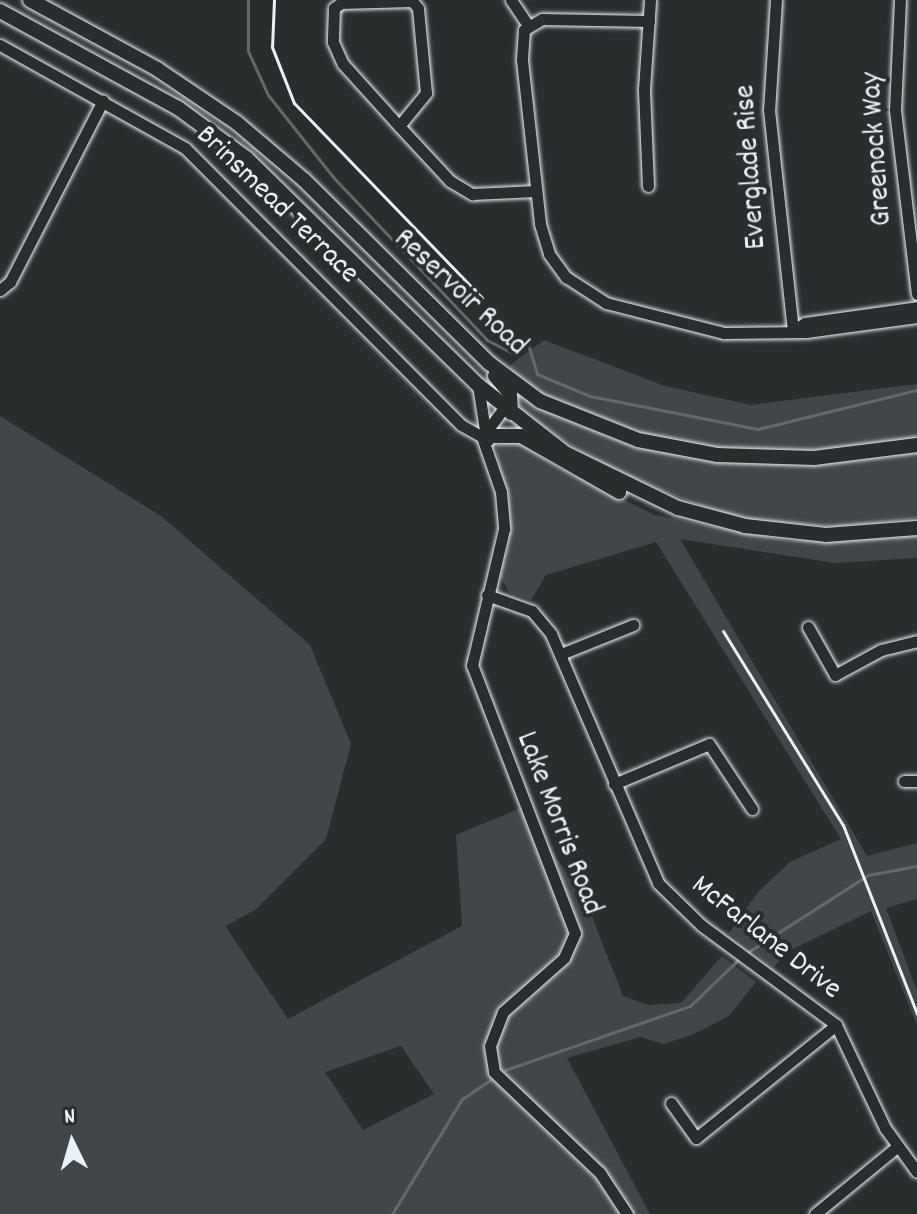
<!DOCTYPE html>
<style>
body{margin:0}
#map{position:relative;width:917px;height:1214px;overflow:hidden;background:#2a2d2e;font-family:Dekko,sans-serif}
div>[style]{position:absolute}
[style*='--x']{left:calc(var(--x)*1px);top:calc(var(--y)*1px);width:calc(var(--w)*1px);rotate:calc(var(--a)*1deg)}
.green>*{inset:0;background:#424648}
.stream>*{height:3px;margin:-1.5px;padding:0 1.5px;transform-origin:1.5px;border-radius:1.5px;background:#63686b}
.roads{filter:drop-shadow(0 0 2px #e8f1f8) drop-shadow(0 0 2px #e8f1f8)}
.minor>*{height:11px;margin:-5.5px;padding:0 5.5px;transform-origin:5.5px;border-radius:5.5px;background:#2a2d2e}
.major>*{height:14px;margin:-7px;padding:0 7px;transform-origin:7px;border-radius:7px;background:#2a2d2e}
.rail>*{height:3px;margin:-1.5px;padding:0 1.5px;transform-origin:1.5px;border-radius:1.5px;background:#e8f1f8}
span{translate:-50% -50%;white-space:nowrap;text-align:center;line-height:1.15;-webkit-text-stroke:8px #2a2d2e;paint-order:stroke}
.street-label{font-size:30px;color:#e8f1f8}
.north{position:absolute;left:32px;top:1102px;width:80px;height:80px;-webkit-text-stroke:6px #2a2d2e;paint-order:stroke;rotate:355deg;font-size:22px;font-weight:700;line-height:32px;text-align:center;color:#e8f1f8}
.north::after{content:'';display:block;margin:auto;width:28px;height:36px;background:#e8f1f8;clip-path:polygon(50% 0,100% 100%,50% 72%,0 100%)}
</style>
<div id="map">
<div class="green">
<i style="clip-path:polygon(544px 340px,665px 386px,751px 405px,917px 384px,917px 518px,834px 527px,736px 518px,611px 472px,521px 412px,510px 365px)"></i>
<i style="clip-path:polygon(evenodd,0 416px,161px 516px,310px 645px,351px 744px,326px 839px,255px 910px,225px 926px,288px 1019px,462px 926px,456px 835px,523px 807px,587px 904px,623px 996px,648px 1005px,681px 1003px,722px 956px,756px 982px,729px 1016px,694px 1034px,664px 1044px,641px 1037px,567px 1058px,650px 1214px,0 1214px,0 416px,401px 1046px,434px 1094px,363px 1130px,325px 1072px,401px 1046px)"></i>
<i style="clip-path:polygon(514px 439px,557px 467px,655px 515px,789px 541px,917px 533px,917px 558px,835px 563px,680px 539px,867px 856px,917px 843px,917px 899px,886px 908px,917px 991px,917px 1025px,871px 911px,787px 952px,774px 967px,729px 933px,758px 892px,790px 862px,841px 839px,656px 542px,546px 575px,531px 600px,509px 592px,499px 575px,509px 542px,496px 445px)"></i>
</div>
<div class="stream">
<i style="--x:248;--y:0;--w:51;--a:90"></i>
<i style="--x:248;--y:51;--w:48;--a:65.6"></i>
<i style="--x:268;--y:95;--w:106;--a:51.5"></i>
<i style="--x:334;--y:178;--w:223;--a:46.6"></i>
<i style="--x:487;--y:340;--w:34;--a:27"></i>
<i style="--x:517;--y:355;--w:18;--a:-56"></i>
<i style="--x:527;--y:341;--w:34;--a:73"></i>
<i style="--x:537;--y:374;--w:57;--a:22.5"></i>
<i style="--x:590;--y:396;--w:171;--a:11.1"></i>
<i style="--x:758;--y:429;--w:164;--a:-13.8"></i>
<i style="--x:745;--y:954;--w:146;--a:-32.7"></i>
<i style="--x:868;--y:875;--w:50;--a:-10.4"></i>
<i style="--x:505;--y:1070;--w:196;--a:-19.1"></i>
<i style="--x:690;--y:1006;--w:68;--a:-43.8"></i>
<i style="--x:392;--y:1214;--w:135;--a:-58.7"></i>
<i style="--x:462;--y:1099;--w:34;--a:-34"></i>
</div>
<div class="roads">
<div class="minor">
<i style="--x:511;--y:0;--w:30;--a:56"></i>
<i style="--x:776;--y:0;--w:110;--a:93.6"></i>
<i style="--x:769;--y:110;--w:222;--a:83.8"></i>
<i style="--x:900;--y:0;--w:110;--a:92.6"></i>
<i style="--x:895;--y:110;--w:185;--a:83.2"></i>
<i style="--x:649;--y:21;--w:107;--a:-178.9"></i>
<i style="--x:542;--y:19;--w:21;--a:149"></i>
<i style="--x:524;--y:30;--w:30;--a:94"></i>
<i style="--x:522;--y:60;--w:165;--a:83.7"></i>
<i style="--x:540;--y:224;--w:31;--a:73"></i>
<i style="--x:549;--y:254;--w:29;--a:54"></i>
<i style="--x:566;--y:277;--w:48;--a:33"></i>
<i style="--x:606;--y:303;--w:122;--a:14.3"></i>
<i style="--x:724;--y:333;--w:82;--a:-0.7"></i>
<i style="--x:806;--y:332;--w:112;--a:-7.7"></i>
<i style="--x:0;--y:45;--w:212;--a:29.1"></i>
<i style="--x:185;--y:148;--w:391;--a:45.1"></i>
<i style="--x:461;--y:425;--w:31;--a:29"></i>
<i style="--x:399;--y:126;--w:43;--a:-50.7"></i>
<i style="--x:426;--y:93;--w:85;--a:-95.4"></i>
<i style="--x:418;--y:8;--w:9;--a:-131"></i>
<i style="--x:412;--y:1;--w:71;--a:178.4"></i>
<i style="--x:341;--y:3;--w:9;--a:144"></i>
<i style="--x:334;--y:8;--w:34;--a:92"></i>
<i style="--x:333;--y:42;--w:24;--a:66"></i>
<i style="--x:343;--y:64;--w:84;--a:47.9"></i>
<i style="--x:399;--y:126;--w:75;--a:47.2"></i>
<i style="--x:450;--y:181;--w:26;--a:31"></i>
<i style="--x:472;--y:194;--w:64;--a:-2.7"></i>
<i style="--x:648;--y:186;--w:97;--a:-92.4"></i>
<i style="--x:644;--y:89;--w:89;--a:-86.1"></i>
<i style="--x:0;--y:290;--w:13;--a:-39"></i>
<i style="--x:10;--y:282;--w:204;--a:-62.9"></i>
<i style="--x:793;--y:331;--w:14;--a:-34"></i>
<i style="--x:805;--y:323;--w:113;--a:-8.1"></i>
<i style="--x:478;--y:385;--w:46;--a:81.2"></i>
<i style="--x:504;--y:408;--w:36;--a:127"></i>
<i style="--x:482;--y:437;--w:58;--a:70.9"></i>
<i style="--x:501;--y:492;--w:37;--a:85"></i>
<i style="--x:504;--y:529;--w:140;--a:103.2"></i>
<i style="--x:472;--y:665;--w:287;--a:69"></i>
<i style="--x:575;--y:933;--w:27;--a:114"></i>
<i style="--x:564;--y:958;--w:81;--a:138.5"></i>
<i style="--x:503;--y:1012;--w:36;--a:111"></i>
<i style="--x:490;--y:1046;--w:26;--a:81"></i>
<i style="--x:494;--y:1072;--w:146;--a:43.6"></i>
<i style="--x:600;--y:1173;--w:49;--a:56.6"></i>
<i style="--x:487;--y:595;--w:48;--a:19.6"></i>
<i style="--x:532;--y:611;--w:30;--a:50"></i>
<i style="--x:551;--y:634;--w:271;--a:66.7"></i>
<i style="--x:658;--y:883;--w:60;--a:44.3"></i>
<i style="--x:701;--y:925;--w:168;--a:36.5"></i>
<i style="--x:836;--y:1025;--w:114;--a:64.6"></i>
<i style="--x:885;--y:1128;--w:54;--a:54"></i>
<i style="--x:808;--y:627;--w:55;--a:60.6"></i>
<i style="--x:835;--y:675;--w:52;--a:-28.5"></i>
<i style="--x:881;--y:650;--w:37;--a:-14"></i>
<i style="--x:561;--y:654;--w:78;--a:-21.9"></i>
<i style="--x:904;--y:781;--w:13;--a:0"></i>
<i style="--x:614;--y:784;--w:103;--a:-22.8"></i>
<i style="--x:709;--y:744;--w:78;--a:56.5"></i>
<i style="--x:671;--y:1103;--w:43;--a:54.5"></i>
<i style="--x:696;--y:1138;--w:180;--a:-38.9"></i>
<i style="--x:815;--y:1214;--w:106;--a:-39.3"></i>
</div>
<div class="major">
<i style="--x:30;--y:0;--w:145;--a:28.5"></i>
<i style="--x:157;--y:69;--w:97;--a:34"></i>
<i style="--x:237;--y:123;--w:88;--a:40.4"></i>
<i style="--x:304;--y:180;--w:260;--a:44.7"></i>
<i style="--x:489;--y:363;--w:64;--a:36.7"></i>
<i style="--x:540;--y:401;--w:105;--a:21.7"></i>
<i style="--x:638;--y:440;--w:80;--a:10.8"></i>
<i style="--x:717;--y:455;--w:97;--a:1.8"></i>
<i style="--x:814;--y:458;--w:104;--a:-7.2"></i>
<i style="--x:0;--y:11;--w:203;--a:28.6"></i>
<i style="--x:178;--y:108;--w:84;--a:36.3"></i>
<i style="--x:246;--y:158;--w:325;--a:44.4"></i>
<i style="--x:478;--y:385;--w:110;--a:38"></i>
<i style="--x:565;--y:453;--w:126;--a:26"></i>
<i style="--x:678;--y:508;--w:69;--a:15"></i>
<i style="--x:745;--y:526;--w:81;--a:6.3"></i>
<i style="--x:826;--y:535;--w:91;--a:-4.4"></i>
<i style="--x:495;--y:376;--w:23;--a:49"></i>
<i style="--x:510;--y:393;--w:20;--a:87"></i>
<i style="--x:490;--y:436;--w:31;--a:0"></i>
<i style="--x:521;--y:436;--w:113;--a:29.7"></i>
</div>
</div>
<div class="rail">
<i style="--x:274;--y:0;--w:47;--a:92.4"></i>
<i style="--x:272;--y:47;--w:60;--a:68.6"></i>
<i style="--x:294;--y:103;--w:271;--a:46"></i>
<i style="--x:723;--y:631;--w:228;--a:58.3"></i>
<i style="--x:843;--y:825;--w:203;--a:68.6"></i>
</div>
<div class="street-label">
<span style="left:879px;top:149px;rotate:-94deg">Greenock Way</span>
<span style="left:753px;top:167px;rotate:-94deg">Everglade Rise</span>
<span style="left:276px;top:206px;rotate:44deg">Brinsmead Terrace</span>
<span style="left:459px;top:294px;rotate:43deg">Reservoir Road</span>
<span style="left:557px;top:824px;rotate:69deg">Lake Morris Road</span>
<span style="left:765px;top:939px;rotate:38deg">McFarlane Drive</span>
</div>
<div class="north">N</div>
</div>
